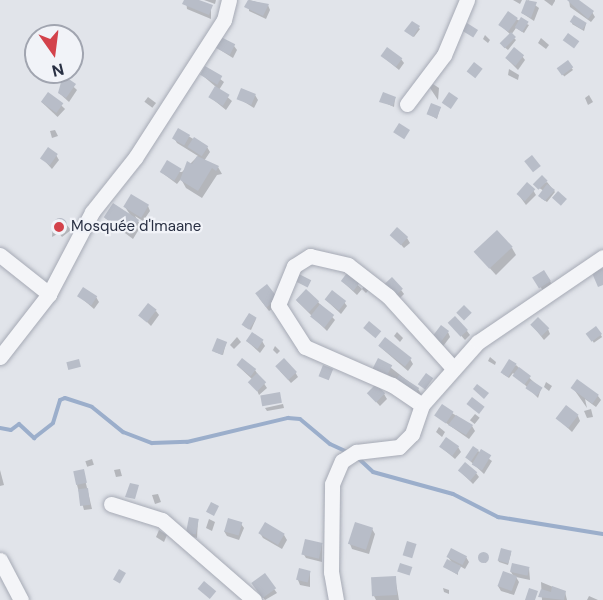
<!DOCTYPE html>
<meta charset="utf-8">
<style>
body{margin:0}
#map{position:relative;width:603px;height:600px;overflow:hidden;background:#e1e4ea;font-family:"DM Sans",sans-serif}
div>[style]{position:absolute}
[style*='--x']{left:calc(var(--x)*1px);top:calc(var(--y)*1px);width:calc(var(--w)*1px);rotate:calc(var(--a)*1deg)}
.shadow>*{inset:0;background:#0003;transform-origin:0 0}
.stream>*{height:4px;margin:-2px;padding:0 2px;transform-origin:2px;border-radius:2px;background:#9baecb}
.building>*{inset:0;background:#b8bdc8;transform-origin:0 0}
.round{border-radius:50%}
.roads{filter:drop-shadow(0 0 2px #a6aab5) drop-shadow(0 0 2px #a6aab5)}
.minor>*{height:15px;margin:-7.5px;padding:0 7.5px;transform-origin:7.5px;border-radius:7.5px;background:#f4f5f8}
.dots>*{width:16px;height:16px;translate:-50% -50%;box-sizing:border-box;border:3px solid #f1f3f8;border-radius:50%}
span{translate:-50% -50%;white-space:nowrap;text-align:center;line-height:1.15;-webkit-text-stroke:4.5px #f1f3f8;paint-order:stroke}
.poi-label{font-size:15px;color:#293043}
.left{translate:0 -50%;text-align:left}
.north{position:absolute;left:24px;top:24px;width:60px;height:60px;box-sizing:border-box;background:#f1f3f8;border:2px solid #a1a5b0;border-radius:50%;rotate:166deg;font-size:16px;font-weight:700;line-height:24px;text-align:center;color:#293043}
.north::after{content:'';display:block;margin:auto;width:21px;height:27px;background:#d3424b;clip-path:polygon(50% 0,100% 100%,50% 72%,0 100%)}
</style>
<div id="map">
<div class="shadow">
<i style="clip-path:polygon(186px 0,211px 7px,211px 19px,187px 9px)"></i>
<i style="clip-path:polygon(204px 0,216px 0,215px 4px)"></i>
<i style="clip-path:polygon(249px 0,268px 5px,270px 10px,266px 19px,249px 11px)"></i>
<i style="clip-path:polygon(513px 0,522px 0,520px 4px)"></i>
<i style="clip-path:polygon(528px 0,539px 8px,534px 21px,522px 13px)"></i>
<i style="clip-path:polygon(544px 0,555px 0,555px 1px,552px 6px)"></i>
<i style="clip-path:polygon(569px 0,577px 0,592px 12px,595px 17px,591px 22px,570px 7px)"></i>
<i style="clip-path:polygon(574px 17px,586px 24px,584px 31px,572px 24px)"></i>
<i style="clip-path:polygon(516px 19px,529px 25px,524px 33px,516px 28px,511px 35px,516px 40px,508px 50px,503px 46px,511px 35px,500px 25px)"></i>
<i style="left:412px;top:23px;width:10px;height:10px;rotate:37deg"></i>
<i style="clip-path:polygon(485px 35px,490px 40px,488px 43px,483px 39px)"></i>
<i style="clip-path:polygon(541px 38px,549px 45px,546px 49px,538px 43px)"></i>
<i style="clip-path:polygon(234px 46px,237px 50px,233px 58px,217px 48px)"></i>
<i style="clip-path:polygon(382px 56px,401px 59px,404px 63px,399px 70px)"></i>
<i style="clip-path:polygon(522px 56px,525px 60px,518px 70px,507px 59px)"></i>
<i style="left:567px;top:62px;width:10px;height:11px;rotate:53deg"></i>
<i style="clip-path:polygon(206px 68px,224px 82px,219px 90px,232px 101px,226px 110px,210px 97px,216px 87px,202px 75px)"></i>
<i style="clip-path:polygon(509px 69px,519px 75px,518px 80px,508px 75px)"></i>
<i style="clip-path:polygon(63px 77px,77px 90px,69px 102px,59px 93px)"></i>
<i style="clip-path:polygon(433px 84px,439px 88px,438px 100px,430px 88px)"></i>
<i style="left:49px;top:94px;width:22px;height:11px;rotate:43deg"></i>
<i style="clip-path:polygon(255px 95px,258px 100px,254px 108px,238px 98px)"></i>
<i style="clip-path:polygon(589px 95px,593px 102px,588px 105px,585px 98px)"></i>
<i style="left:148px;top:97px;width:10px;height:6px;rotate:37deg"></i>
<i style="clip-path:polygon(395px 98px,394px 107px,381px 101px)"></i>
<i style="clip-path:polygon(440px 108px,437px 119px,427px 113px)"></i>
<i style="clip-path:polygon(55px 130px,58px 136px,52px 138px,50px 131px)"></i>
<i style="clip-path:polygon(178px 130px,207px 147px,210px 152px,204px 161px,218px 167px,222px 174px,217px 175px,202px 198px,186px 188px,181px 179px,177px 184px,161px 172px,182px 172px,198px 156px,177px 143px,174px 138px)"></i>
<i style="clip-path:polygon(56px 155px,59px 160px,52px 169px,42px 158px)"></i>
<i style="clip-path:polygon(547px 182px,555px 192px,547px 202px,541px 198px,544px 191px,536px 186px)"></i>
<i style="clip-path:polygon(533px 190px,536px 195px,526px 205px,518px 194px)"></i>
<i style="clip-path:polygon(148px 206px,150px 211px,143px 221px,135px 216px,141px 226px,133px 239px,105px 218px,131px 216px,125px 207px)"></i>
<i style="clip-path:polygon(61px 218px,71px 230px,62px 237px,59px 233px,52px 237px,53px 224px)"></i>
<i style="clip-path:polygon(392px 235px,407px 238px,410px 243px,404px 248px)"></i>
<i style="clip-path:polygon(512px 248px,516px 255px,496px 275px,476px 253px)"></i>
<i style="left:544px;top:272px;width:17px;height:11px;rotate:57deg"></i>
<i style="clip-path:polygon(347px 275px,362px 289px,366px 284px,370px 288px,366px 293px,362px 289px,357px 295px,342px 281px)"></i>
<i style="clip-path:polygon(389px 289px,401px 290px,404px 294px,398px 300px)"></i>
<i style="clip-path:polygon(79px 296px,96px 297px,99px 302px,94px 309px)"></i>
<i style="clip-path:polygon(259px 298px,279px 304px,269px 311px)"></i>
<i style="clip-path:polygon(326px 300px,344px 302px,347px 306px,341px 314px)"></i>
<i style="clip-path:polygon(297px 301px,318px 302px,335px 320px,327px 331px)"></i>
<i style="clip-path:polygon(156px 311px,159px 315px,151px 326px,141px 316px)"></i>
<i style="clip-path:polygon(256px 319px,251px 330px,245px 327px,244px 325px)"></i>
<i style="clip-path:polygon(450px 323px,467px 331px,470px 335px,465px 340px)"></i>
<i style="clip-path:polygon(532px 325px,548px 329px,550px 334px,544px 340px)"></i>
<i style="left:596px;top:328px;width:11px;height:10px;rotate:56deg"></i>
<i style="clip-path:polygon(397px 332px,403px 338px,400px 342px,394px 336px)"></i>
<i style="clip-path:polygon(448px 332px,450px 337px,441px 349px,434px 344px)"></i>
<i style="clip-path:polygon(237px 337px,241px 342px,234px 349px,230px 345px)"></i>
<i style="clip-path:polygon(247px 341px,262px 341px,265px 346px,260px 353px)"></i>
<i style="clip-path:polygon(226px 343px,223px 355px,215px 352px,214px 350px)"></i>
<i style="clip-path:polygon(275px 346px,280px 351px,277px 354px,273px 350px)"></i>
<i style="clip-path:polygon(379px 346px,410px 359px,413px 364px,408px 371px)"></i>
<i style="clip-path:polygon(490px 357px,496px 362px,495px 365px,488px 361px)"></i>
<i style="clip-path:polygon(516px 365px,541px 389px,538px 398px,513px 373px,509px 378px,503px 374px)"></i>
<i style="clip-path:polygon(238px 366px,255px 370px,267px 388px,259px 395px,252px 379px)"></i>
<i style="clip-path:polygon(390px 367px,418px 389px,421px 394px,416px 400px,376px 373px)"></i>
<i style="clip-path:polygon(280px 371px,295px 372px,298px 377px,291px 383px)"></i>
<i style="clip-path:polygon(546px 382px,552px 386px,549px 391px,544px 387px)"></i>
<i style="clip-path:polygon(573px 388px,598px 396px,601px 400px,596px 407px,585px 399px,587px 408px)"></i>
<i style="clip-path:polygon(369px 394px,384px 394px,387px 399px,380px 406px)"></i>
<i style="clip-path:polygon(283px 404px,284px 408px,267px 411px,265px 408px)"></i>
<i style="clip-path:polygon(591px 409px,593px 417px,587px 418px,584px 411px)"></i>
<i style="clip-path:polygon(452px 413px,472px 426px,475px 431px,469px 439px,436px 416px)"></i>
<i style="left:475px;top:414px;width:6px;height:8px;rotate:39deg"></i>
<i style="clip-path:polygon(578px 416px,580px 421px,572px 432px,557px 418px)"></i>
<i style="clip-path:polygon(439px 427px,445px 432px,442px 437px,436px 432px)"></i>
<i style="clip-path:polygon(441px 447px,458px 447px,461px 452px,455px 459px)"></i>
<i style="clip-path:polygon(478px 451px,492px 461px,484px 474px,468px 459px)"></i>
<i style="left:92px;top:459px;width:6px;height:7px;rotate:72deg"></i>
<i style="clip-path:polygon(120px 469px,122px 476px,116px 477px,114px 470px)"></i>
<i style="clip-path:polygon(0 470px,4px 485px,0 486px)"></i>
<i style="clip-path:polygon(83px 471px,92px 509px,84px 510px,77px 485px)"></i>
<i style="clip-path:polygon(460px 471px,476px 473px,479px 477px,473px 484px)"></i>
<i style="clip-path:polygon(158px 494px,161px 502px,155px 504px,152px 495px)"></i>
<i style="clip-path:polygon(209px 519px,215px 522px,212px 531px,206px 528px)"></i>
<i style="clip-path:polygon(198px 520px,197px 538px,189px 536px,187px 532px)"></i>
<i style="clip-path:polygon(241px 524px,244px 528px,239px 540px,227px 536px,224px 531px)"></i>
<i style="clip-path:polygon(266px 524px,284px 535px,287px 540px,282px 549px,263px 538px,260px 533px)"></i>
<i style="clip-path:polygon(372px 529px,375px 534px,369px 554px,352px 549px,350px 544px)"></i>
<i style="clip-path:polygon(159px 530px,167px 535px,164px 542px,156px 537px)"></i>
<i style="clip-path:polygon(322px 544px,322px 562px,306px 558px,303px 553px)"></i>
<i style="clip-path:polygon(511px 553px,508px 565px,499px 562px,498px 560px)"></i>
<i style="clip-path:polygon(481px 554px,488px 558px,486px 563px,479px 559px)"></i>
<i style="clip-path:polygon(448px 557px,466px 557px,469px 562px,465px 569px,458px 565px,458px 575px,445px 567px,453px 564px)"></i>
<i style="clip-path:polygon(529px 568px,530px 580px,516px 577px,519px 582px,514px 595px,501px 591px,498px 586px,514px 577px,511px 572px)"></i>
<i style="clip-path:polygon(310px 572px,310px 587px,300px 585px,298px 580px)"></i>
<i style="clip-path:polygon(395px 577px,399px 600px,376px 600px,374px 596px)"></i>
<i style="clip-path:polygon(541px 582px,565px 592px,567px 600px,542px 600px)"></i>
<i style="clip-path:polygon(256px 588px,274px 589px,277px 593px,265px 600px)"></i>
<i style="clip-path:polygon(443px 588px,449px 590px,449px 594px,444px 592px)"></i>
<i style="clip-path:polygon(589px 596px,598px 600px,587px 600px)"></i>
</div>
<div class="stream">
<i style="--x:0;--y:428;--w:11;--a:10"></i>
<i style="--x:11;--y:430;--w:10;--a:-37"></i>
<i style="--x:19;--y:424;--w:21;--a:43"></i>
<i style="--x:34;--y:438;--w:24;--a:-38"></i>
<i style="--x:53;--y:423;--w:24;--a:-73"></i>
<i style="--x:60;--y:400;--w:5;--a:-22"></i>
<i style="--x:65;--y:398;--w:28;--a:18"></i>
<i style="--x:92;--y:407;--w:40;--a:39"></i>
<i style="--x:123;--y:432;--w:31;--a:21"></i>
<i style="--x:152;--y:443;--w:35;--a:-2"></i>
<i style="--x:187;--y:442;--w:104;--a:-13.4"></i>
<i style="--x:288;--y:418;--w:12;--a:5"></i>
<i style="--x:300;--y:419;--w:39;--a:40"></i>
<i style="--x:330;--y:444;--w:19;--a:25"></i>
<i style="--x:357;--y:457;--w:22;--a:43"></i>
<i style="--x:373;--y:472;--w:83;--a:15.4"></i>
<i style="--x:453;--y:494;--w:51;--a:27.1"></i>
<i style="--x:498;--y:517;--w:106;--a:9.2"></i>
</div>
<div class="building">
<i style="clip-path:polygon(184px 0,199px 0,213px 5px,209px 15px,182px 4px)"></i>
<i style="clip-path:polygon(248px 0,269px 4px,263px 16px,244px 7px)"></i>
<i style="clip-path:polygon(526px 0,537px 2px,531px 18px,521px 13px)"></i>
<i style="clip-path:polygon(567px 0,579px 0,594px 11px,588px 19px)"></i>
<i style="left:508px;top:11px;width:12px;height:17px;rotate:35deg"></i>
<i style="left:574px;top:15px;width:15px;height:8px;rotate:32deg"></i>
<i style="left:521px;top:17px;width:9px;height:12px;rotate:32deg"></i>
<i style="clip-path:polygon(412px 21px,420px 26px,413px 37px,404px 31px)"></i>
<i style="left:467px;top:23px;width:13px;height:9px;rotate:32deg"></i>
<i style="left:511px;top:32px;width:7px;height:16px;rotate:45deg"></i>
<i style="left:568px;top:33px;width:14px;height:9px;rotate:36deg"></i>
<i style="left:221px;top:37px;width:16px;height:12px;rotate:27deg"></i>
<i style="left:387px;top:47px;width:19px;height:11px;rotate:36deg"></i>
<i style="left:514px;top:47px;width:13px;height:14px;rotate:39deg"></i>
<i style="left:568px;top:60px;width:9px;height:14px;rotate:54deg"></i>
<i style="left:474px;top:62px;width:11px;height:12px;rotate:38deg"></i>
<i style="left:205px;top:66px;width:20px;height:10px;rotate:30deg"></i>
<i style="clip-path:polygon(63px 75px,76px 84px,66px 98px,58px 93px)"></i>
<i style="left:215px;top:86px;width:17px;height:13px;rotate:31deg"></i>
<i style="left:241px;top:88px;width:16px;height:12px;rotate:22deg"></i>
<i style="left:48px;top:92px;width:19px;height:12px;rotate:36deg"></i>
<i style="clip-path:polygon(383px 92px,396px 97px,393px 106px,379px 102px)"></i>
<i style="left:449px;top:92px;width:11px;height:13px;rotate:34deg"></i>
<i style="left:431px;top:103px;width:11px;height:12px;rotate:22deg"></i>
<i style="left:399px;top:123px;width:13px;height:11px;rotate:32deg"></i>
<i style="left:178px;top:128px;width:14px;height:12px;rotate:30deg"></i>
<i style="left:194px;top:137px;width:17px;height:12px;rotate:33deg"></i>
<i style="left:48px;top:147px;width:12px;height:14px;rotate:35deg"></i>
<i style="left:532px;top:155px;width:14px;height:10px;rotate:51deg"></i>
<i style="clip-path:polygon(197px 156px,219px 166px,216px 171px,212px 168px,198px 191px,180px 180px,187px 161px,192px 164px)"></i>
<i style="left:167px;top:160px;width:17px;height:14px;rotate:31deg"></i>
<i style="left:542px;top:175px;width:8px;height:13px;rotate:45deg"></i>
<i style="left:527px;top:182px;width:11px;height:16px;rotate:41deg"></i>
<i style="clip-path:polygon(547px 184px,555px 190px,545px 201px,538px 196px)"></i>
<i style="left:558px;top:191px;width:12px;height:9px;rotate:42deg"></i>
<i style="left:131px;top:194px;width:21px;height:15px;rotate:31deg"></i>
<i style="left:113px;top:203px;width:31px;height:17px;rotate:33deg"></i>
<i class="round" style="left:53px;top:218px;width:14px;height:14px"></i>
<i style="left:397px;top:227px;width:15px;height:11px;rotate:42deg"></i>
<i style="left:497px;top:230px;width:23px;height:32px;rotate:47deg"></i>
<i style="clip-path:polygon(603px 268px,603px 285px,598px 287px,592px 273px)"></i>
<i style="left:544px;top:270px;width:13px;height:14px;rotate:58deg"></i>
<i style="left:297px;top:273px;width:16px;height:8px;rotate:27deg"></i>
<i style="left:347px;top:273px;width:16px;height:10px;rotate:38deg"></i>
<i style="left:392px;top:277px;width:16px;height:11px;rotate:47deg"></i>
<i style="left:267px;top:284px;width:18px;height:15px;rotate:52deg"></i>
<i style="left:83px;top:287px;width:17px;height:11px;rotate:33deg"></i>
<i style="left:306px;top:289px;width:18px;height:15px;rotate:43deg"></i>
<i style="left:332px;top:290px;width:18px;height:12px;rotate:38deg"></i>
<i style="left:148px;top:303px;width:11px;height:16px;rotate:38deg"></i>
<i style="left:320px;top:304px;width:18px;height:16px;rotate:38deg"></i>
<i style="left:464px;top:305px;width:11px;height:11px;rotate:45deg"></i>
<i style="left:249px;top:313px;width:9px;height:14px;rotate:32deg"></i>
<i style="left:455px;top:316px;width:19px;height:10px;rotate:47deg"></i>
<i style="left:538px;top:317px;width:16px;height:11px;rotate:45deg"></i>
<i style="left:369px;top:321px;width:16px;height:9px;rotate:40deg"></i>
<i style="left:441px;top:325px;width:10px;height:18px;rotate:37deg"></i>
<i style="left:596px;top:326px;width:10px;height:13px;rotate:53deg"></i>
<i style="left:252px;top:332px;width:14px;height:11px;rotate:34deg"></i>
<i style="left:385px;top:337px;width:34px;height:11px;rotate:38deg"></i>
<i style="left:217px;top:338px;width:11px;height:14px;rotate:22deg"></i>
<i style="left:242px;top:358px;width:18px;height:9px;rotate:38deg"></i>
<i style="left:284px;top:358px;width:19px;height:12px;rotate:47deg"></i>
<i style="left:378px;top:358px;width:16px;height:12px;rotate:27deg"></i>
<i style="left:79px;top:359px;width:8px;height:13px;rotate:76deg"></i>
<i style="left:509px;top:359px;width:9px;height:16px;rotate:32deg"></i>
<i style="left:323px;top:365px;width:11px;height:12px;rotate:22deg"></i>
<i style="left:519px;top:367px;width:15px;height:11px;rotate:37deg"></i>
<i style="left:257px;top:373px;width:13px;height:13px;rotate:45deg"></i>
<i style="left:426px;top:373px;width:9px;height:14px;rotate:36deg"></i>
<i style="left:399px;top:375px;width:24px;height:9px;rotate:33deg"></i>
<i style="left:577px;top:379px;width:27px;height:11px;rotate:36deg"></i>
<i style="left:531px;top:380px;width:14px;height:10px;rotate:34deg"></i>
<i style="left:376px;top:384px;width:13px;height:13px;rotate:45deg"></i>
<i style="clip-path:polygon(477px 384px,489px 393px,484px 399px,473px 389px)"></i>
<i style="left:280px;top:392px;width:11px;height:20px;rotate:80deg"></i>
<i style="left:472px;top:397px;width:16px;height:9px;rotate:38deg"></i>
<i style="left:442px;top:404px;width:14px;height:14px;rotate:34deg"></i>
<i style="left:566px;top:405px;width:16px;height:17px;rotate:38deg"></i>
<i style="clip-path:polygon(456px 415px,473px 425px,466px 435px,448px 425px)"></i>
<i style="left:446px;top:437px;width:16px;height:12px;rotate:35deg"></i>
<i style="left:473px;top:446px;width:7px;height:14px;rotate:34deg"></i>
<i style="left:481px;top:449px;width:12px;height:18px;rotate:31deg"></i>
<i style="left:465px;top:462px;width:16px;height:11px;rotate:40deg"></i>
<i style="left:84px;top:469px;width:14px;height:11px;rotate:78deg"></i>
<i style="clip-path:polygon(130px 483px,139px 485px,135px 499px,125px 497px)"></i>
<i style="left:88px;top:488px;width:17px;height:10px;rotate:83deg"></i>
<i style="left:211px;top:502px;width:9px;height:11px;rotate:27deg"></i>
<i style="left:189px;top:517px;width:10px;height:16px;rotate:11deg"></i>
<i style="left:228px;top:518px;width:15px;height:14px;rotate:16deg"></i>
<i style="left:265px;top:522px;width:23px;height:13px;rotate:31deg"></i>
<i style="left:355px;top:522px;width:19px;height:23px;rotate:18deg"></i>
<i style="left:305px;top:539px;width:18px;height:16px;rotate:13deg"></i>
<i style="left:407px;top:541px;width:10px;height:15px;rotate:17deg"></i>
<i style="left:451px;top:548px;width:18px;height:10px;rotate:27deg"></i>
<i style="left:501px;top:548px;width:11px;height:13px;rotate:15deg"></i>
<i class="round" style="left:477.5px;top:551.5px;width:11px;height:11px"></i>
<i style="left:447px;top:559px;width:16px;height:9px;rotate:27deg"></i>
<i style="left:400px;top:563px;width:13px;height:9px;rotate:18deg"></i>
<i style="left:512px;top:563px;width:18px;height:9px;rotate:13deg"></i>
<i style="left:299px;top:568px;width:12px;height:12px;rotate:14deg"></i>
<i style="left:119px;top:569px;width:8px;height:12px;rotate:30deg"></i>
<i style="left:503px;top:571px;width:15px;height:16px;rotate:20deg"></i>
<i style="left:265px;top:573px;width:19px;height:17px;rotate:54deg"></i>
<i style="left:396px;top:576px;width:19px;height:25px;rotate:87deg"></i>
<i style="left:204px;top:581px;width:16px;height:10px;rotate:40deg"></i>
<i style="clip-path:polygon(552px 586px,566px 591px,564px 600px,538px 597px,541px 589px,551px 592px)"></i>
<i style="clip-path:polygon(529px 588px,538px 591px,535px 600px,525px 600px)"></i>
</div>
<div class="roads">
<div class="minor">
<i style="--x:407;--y:104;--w:61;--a:-52.9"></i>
<i style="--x:444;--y:55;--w:60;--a:-67.3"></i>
<i style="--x:0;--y:255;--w:63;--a:38.5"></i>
<i style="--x:0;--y:357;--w:80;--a:-52.1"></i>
<i style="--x:49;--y:294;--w:93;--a:-62.3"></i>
<i style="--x:92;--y:212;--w:69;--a:-51.5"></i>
<i style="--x:135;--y:158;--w:164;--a:-57.2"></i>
<i style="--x:224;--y:20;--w:21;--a:-76"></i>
<i style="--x:422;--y:405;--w:36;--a:-146"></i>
<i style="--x:392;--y:385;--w:95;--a:-156.4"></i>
<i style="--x:305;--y:347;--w:50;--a:-122.7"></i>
<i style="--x:278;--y:305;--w:42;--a:-67.7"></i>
<i style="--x:294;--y:266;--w:19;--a:-32"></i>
<i style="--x:310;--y:256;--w:39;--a:13"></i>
<i style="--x:348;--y:265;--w:51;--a:37.8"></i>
<i style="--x:388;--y:296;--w:97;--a:47.9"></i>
<i style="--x:111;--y:504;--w:53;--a:17.4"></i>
<i style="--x:162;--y:520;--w:122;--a:41"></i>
<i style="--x:0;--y:560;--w:45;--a:62.3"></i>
<i style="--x:336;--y:600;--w:28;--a:-100"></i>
<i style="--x:331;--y:572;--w:88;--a:-89.3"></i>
<i style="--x:332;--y:484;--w:25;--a:-67"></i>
<i style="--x:342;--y:461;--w:17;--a:-33"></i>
<i style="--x:356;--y:452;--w:43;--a:-6.6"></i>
<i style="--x:399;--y:447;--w:18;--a:-45"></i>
<i style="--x:412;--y:434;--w:31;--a:-71"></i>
<i style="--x:422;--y:405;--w:84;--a:-48.4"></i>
<i style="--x:478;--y:342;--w:151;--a:-34.2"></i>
</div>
</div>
<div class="dots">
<i style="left:59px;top:227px;background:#d3424b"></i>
</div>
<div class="poi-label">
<span class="left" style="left:71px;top:227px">Mosquée d'Imaane</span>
</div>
<div class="north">N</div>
</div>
